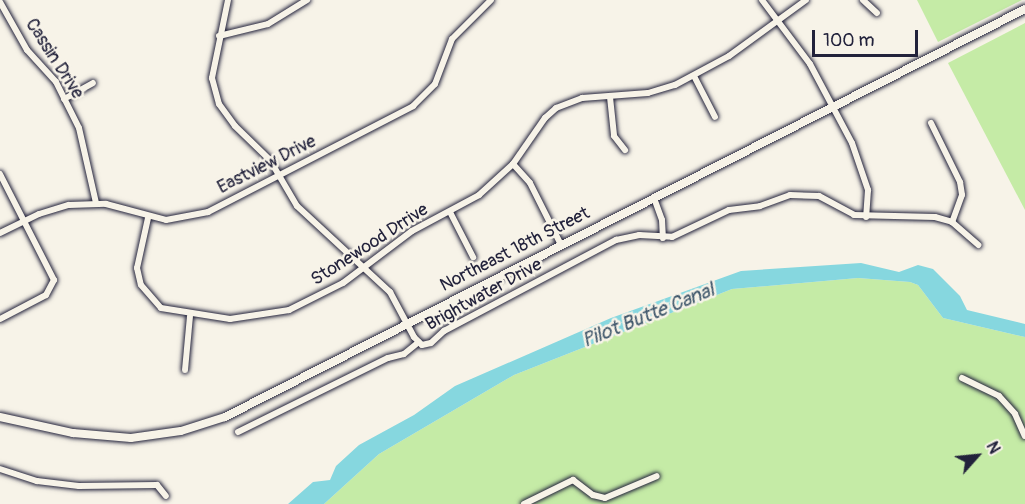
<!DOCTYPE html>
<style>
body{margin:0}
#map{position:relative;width:1025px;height:504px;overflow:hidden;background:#f7f3e8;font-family:Pangolin,sans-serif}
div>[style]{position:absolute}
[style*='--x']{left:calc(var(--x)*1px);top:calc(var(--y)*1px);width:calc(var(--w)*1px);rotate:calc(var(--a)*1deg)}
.green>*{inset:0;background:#c5eba6}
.water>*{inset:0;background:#86d7df}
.roads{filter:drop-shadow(0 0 2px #22223b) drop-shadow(0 0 2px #22223b)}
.minor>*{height:6px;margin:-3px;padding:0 3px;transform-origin:3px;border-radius:3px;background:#f7f3e8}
.secondary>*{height:8px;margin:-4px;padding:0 4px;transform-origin:4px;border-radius:4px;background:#f7f3e8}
span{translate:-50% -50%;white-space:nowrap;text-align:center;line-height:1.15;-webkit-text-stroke:5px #f7f3e8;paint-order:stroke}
.street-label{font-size:18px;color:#22223b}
.water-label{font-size:20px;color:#40586c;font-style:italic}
.north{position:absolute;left:947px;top:426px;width:60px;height:60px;-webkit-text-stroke:4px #f7f3e8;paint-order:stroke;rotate:63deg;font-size:16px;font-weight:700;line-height:24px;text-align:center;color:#22223b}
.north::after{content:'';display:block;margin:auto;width:21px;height:27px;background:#22223b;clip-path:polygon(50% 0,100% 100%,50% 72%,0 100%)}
.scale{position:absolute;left:812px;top:30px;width:106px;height:27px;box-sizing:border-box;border:3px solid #22223b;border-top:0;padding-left:8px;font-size:18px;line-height:21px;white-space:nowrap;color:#22223b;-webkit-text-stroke:4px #f7f3e8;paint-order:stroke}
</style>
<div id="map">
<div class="green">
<i style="clip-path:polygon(917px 0,1022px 0,938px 42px)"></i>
<i style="clip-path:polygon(1025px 23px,1025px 210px,948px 63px)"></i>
<i style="clip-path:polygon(858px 278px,910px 282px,918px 285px,943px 318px,1025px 337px,1025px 504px,324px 504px,379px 454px,514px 375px,732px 289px)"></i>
</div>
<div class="water">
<i style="clip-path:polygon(861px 263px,899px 272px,918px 265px,933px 269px,960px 296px,967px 310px,1025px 324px,1025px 337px,943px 318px,918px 285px,910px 282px,858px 278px,732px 289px,514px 375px,379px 454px,324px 504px,288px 504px,313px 482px,330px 480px,336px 466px,359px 445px,414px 415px,455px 386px,611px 318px,741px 271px)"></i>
</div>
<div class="roads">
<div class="minor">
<i style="--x:228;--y:0;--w:80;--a:101.6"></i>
<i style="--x:212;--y:78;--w:27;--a:75"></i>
<i style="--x:219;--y:104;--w:27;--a:54"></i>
<i style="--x:235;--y:126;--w:49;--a:44.2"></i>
<i style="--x:270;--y:160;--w:53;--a:59.6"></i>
<i style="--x:297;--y:206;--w:127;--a:42.8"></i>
<i style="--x:390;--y:292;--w:51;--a:61.9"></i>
<i style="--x:414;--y:337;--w:11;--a:45"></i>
<i style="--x:422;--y:345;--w:9;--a:-13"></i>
<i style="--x:431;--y:343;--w:18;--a:-43"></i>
<i style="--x:444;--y:331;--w:195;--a:-27.9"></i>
<i style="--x:616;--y:240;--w:24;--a:-12"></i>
<i style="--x:639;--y:235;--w:33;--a:3"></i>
<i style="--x:672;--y:237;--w:63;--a:-25.3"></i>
<i style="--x:729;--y:210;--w:31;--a:-7"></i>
<i style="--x:760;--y:206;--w:32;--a:-20"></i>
<i style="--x:790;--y:195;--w:29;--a:2"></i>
<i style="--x:819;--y:196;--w:40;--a:28"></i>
<i style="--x:854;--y:215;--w:81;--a:1.4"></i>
<i style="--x:935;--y:217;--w:18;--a:16"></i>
<i style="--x:952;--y:222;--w:35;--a:41"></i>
<i style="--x:762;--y:0;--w:80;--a:53.1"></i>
<i style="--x:810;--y:64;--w:89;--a:62"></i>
<i style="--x:852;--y:143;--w:50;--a:71.2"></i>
<i style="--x:868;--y:190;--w:27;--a:94"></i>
<i style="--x:863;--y:0;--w:19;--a:43"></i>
<i style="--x:0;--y:2;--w:55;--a:60.6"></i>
<i style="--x:27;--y:50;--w:43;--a:47.8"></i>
<i style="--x:56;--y:82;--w:51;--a:63.4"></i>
<i style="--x:79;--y:128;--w:77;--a:77.2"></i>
<i style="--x:219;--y:36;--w:50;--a:-13.8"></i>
<i style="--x:268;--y:24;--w:46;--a:-31.6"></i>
<i style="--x:694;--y:76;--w:46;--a:62.9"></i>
<i style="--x:610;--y:97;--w:39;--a:84"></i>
<i style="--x:614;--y:136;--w:18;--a:52"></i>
<i style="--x:64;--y:99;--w:33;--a:-29"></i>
<i style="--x:931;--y:123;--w:66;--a:63.8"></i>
<i style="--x:960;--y:182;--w:13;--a:81"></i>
<i style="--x:962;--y:195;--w:29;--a:110"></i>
<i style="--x:513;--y:164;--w:25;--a:48"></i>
<i style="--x:530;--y:183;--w:69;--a:63.4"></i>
<i style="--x:0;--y:174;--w:119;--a:63"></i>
<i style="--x:54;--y:280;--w:17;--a:118"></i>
<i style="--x:46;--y:295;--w:52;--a:152.4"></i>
<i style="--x:654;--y:198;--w:23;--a:70"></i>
<i style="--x:662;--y:220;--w:18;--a:87"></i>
<i style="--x:450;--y:212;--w:51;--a:62.9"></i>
<i style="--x:148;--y:218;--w:51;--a:102.4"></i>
<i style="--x:137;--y:268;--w:17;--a:77"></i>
<i style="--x:141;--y:285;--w:30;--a:49"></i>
<i style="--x:161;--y:308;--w:70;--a:9.1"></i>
<i style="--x:230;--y:319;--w:60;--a:-8.7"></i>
<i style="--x:289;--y:310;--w:60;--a:-26.6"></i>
<i style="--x:343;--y:283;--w:86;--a:-37"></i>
<i style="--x:412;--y:231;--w:76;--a:-28.2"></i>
<i style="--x:479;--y:195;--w:46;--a:-42.4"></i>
<i style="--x:513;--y:164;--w:56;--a:-55.2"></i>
<i style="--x:545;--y:118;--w:15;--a:-42"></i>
<i style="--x:556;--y:108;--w:28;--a:-21"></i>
<i style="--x:582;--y:98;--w:66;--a:-4.3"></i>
<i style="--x:648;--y:93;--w:28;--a:-17"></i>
<i style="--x:675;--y:85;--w:61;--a:-28.2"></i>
<i style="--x:729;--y:56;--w:95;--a:-36"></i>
<i style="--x:0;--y:233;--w:43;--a:-26"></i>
<i style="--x:39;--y:214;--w:31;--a:-17"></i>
<i style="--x:69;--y:205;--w:37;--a:-2"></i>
<i style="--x:106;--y:204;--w:62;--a:14.9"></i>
<i style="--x:166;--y:220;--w:43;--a:-10.8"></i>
<i style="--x:208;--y:212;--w:231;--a:-27.3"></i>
<i style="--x:413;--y:106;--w:31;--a:-45"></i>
<i style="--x:435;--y:84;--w:48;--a:-69.3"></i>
<i style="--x:452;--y:39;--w:55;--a:-45"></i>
<i style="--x:185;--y:370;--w:54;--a:-84.7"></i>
<i style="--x:962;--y:378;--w:41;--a:25.9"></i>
<i style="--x:999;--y:396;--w:24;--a:48"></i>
<i style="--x:1015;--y:414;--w:24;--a:66"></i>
<i style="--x:238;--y:432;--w:167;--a:-26.3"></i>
<i style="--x:388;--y:358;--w:16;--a:-14"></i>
<i style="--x:404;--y:354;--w:19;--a:-39"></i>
<i style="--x:0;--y:469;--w:39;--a:18"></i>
<i style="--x:37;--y:481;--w:42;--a:6.8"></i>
<i style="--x:79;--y:486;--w:78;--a:-0.7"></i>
<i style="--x:157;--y:485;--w:14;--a:51"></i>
<i style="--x:524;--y:504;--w:55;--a:-26.1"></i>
<i style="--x:573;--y:480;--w:25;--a:37"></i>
<i style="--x:593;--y:495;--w:12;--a:14"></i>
<i style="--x:605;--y:498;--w:56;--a:-22.9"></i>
</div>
<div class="secondary">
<i style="--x:0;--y:417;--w:75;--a:12.4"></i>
<i style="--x:73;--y:433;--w:58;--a:4.9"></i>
<i style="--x:131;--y:438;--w:50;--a:-8"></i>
<i style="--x:181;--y:431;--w:46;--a:-17.7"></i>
<i style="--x:225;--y:417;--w:898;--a:-27.02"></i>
</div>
</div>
<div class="street-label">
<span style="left:54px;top:59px;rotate:57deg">Cassin Drive</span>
<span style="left:267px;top:165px;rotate:-27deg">Eastview Drive</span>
<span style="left:370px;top:245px;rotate:-33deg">Stonewood Drrive</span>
<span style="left:515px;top:250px;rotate:-27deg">Northeast 18th Street</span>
<span style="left:484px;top:295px;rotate:-29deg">Brightwater Drive</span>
</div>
<div class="water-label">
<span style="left:648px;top:315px;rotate:-22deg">Pilot Butte Canal</span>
</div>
<div class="north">N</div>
<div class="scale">100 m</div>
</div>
